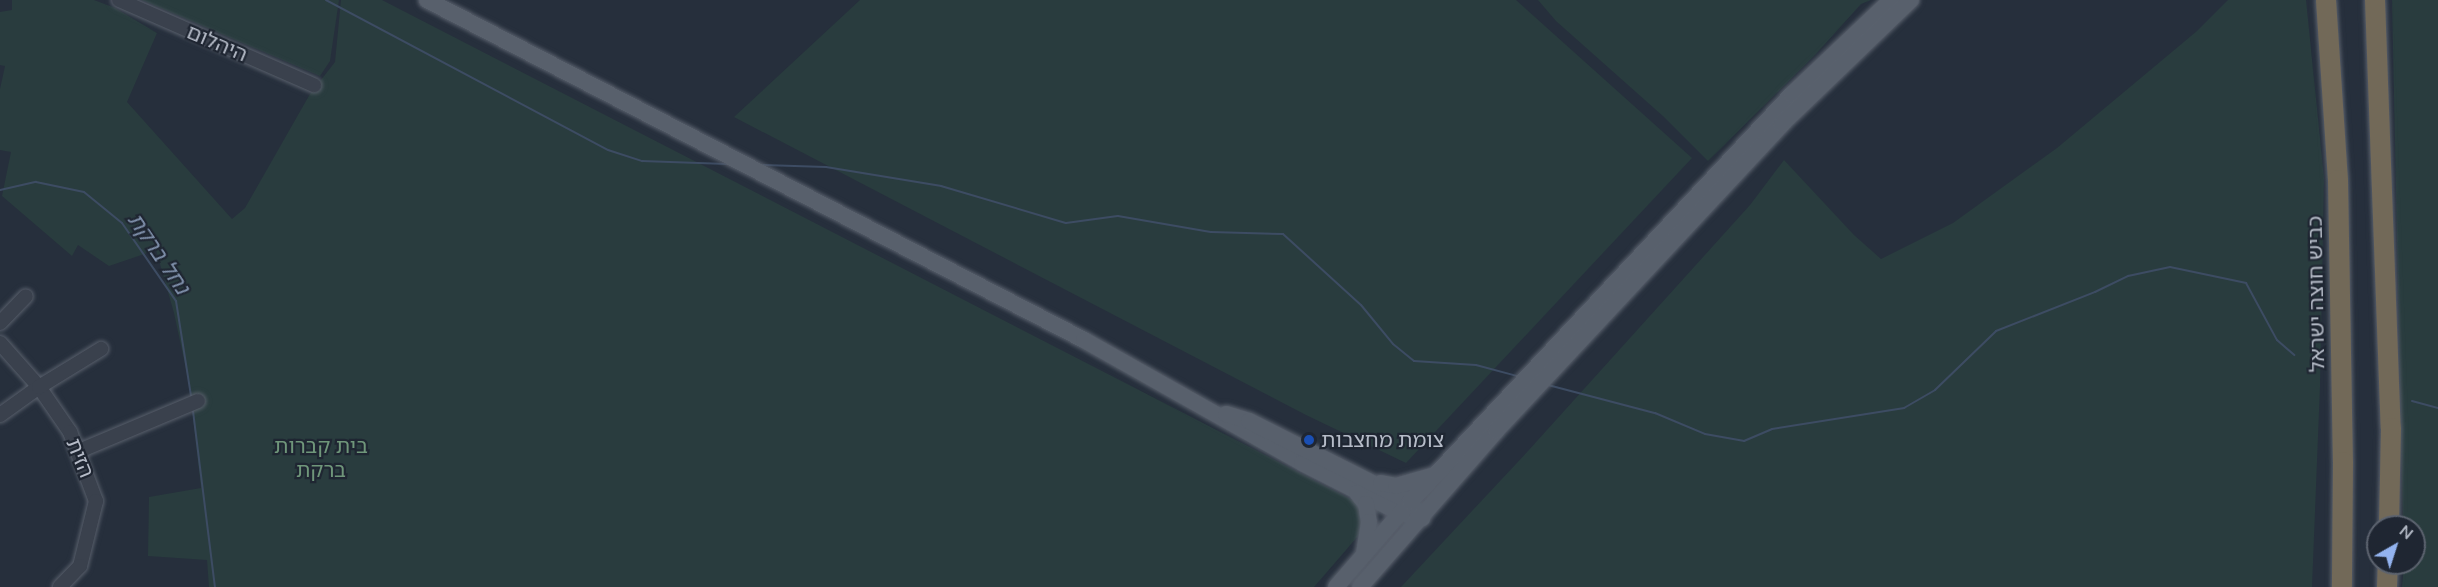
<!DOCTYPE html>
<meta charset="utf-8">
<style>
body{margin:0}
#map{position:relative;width:2438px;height:587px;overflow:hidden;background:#262f3c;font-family:"Nunito Sans","Noto Sans Hebrew",sans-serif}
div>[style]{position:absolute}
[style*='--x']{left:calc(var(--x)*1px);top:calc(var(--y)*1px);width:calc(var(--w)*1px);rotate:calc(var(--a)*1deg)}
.green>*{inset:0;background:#293c3e}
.stream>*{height:2px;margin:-1px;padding:0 1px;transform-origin:1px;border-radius:1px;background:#3d4c63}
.roads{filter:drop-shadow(0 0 2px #585f6b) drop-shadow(0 0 2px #585f6b)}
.minor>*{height:14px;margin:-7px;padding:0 7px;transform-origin:7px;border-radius:7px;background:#3a414d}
.major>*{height:16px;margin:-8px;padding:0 8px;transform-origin:8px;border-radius:8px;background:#58606c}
.highway>*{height:20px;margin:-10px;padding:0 10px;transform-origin:10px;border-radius:10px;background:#726958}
.dots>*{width:16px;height:16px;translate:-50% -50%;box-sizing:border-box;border:3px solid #1f2632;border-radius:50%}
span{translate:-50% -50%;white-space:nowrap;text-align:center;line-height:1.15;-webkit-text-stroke:4.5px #1f2632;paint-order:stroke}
.street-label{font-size:21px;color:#b6bcc8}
.poi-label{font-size:21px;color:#b6bcc8}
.left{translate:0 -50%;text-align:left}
.park-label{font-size:21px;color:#6f967a}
.water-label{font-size:22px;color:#8091ac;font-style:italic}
.north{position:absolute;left:2366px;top:515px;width:60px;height:60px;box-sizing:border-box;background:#1f2632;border:2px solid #5b626e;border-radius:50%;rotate:39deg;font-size:16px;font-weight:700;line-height:24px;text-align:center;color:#b6bcc8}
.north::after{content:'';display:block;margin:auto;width:21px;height:27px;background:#93b3ef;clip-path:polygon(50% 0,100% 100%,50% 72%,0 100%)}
</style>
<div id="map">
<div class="green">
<i style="clip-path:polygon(12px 0,94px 0,115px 8px,157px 33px,127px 102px,232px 219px,245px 208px,310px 94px,335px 62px,341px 0,382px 0,1362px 505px,1365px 528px,1314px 587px,209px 587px,207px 560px,148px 556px,149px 497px,201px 488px,189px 383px,174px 313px,156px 250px,109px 266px,78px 245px,72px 256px,2px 196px,11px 152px,0 150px,0 89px,5px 66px,0 65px,0 12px,12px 10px)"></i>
<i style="clip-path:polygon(142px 0,339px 0,330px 61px,320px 76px)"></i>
<i style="clip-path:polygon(860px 0,1516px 0,1692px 158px,1406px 463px,1306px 415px,734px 117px)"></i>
<i style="clip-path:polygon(1538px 0,1871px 0,1861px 4px,1816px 54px,1708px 161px,1664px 117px,1556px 21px)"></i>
<i style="clip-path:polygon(2228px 0,2306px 0,2324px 178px,2320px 386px,2312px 587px,1401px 587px,1528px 451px,1750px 205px,1784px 160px,1854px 235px,1881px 259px,1953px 223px,2057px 148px,2197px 31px)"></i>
<i style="clip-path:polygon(2392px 0,2438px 0,2438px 587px,2402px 587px,2404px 563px,2414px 563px,2414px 527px,2403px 527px)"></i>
</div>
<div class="stream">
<i style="--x:326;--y:0;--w:319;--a:28"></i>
<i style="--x:608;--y:150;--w:36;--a:18"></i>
<i style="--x:642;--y:161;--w:85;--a:2"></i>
<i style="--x:763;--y:165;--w:63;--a:1.8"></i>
<i style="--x:826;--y:167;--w:117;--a:9.4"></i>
<i style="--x:941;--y:186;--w:130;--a:16.5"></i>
<i style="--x:1066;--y:223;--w:52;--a:-7.7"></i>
<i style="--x:1118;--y:216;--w:94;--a:9.8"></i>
<i style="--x:1211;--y:232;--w:72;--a:1.6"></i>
<i style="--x:1283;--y:234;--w:105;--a:42.3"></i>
<i style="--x:1361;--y:305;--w:50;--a:50.6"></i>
<i style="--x:1393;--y:344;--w:27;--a:39"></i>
<i style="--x:1414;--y:361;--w:62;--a:3.7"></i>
<i style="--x:1476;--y:365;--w:42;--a:15"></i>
<i style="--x:0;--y:190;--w:37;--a:-13"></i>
<i style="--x:36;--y:182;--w:49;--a:11.8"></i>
<i style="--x:84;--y:192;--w:49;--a:39.2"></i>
<i style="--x:122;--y:223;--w:95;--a:55.3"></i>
<i style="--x:176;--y:301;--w:96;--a:81"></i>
<i style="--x:1548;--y:385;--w:111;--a:14.7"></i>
<i style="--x:1655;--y:413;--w:54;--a:22.8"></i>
<i style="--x:1705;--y:434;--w:40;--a:10"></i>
<i style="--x:1744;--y:441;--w:30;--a:-23"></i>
<i style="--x:1772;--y:429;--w:134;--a:-9"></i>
<i style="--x:1904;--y:408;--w:36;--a:-30"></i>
<i style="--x:1935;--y:390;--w:85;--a:-44"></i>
<i style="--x:1996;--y:331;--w:106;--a:-21.5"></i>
<i style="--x:2095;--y:292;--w:37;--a:-26"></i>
<i style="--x:2128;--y:276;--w:43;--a:-12.1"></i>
<i style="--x:2170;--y:267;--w:78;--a:11.9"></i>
<i style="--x:2246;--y:283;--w:65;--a:61.5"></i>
<i style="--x:2277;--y:340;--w:23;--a:41"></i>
<i style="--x:2412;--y:401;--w:27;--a:15"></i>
<i style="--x:193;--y:411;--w:177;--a:82.9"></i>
</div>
<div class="roads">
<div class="minor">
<i style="--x:119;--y:0;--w:213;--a:23.6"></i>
<i style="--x:0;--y:323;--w:37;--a:-46"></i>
<i style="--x:0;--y:343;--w:59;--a:48.4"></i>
<i style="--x:39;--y:387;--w:55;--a:55.4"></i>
<i style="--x:70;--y:432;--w:74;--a:69.4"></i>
<i style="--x:96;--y:501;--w:67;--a:103.8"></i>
<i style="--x:80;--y:566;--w:29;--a:134"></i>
<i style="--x:0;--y:415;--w:48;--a:-35.7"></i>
<i style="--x:39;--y:387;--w:73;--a:-31.5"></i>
<i style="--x:79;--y:451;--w:129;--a:-22.8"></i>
</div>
<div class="major">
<i style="--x:427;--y:0;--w:740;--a:27.36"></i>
<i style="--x:1084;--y:340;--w:250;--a:29.4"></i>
<i style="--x:1302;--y:463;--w:110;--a:27"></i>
<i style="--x:1400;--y:513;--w:23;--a:13"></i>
<i style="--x:1226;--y:414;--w:24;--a:17"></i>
<i style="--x:1249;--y:421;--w:180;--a:26.7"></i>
<i style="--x:1410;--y:502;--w:10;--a:53"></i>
<i style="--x:1381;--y:483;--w:15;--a:11"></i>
<i style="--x:1396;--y:486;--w:36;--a:-16"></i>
<i style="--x:1357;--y:493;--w:14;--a:51"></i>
<i style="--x:1366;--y:504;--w:18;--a:81"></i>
<i style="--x:1369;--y:522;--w:31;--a:99"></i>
<i style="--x:1336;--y:587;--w:113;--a:-49"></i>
<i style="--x:1410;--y:502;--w:559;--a:-46.89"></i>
<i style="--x:1792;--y:94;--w:137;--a:-43.5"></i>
<i style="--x:1360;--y:587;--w:207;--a:-48.9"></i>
<i style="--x:1496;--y:431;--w:420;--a:-47"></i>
<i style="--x:1782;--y:124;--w:179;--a:-43.9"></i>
</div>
<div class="highway">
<i style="--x:2326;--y:0;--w:180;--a:86.2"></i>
<i style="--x:2338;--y:180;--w:282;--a:89"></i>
<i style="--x:2343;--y:462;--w:125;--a:90.5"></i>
<i style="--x:2375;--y:0;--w:428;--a:87.9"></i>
<i style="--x:2391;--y:428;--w:99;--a:91.2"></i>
<i style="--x:2387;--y:587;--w:24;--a:-88"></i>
</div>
</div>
<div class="dots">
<i style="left:1309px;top:440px;background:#1a4fb4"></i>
</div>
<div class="street-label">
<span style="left:217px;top:43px;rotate:23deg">היהלום</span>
<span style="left:2316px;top:294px;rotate:-91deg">כביש חוצה ישראל</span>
<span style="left:80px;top:458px;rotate:68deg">הזית</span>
</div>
<div class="poi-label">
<span class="left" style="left:1321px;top:440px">צומת מחצבות</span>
</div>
<div class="park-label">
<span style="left:321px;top:458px">בית קברות<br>ברקת</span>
</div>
<div class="water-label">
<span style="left:158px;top:254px;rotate:56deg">נחל ברקת</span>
</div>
<div class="north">N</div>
</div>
